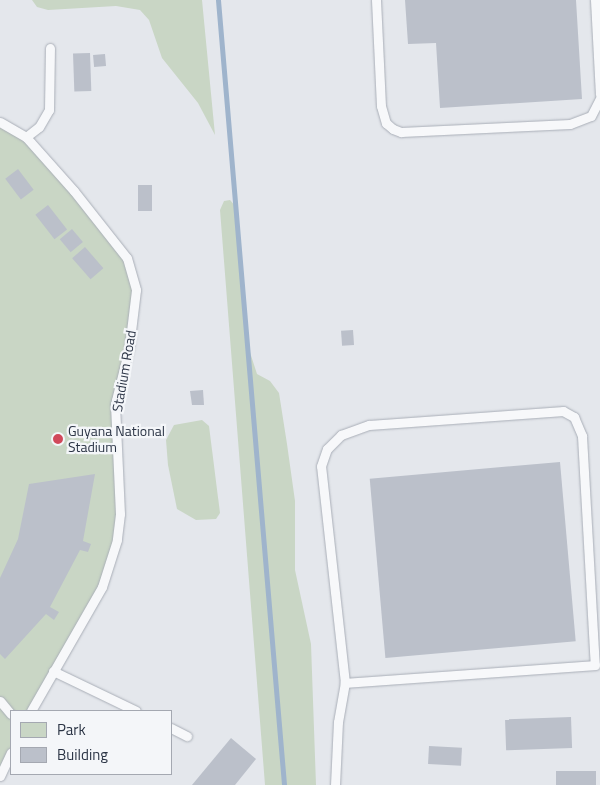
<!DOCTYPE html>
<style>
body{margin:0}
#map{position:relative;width:600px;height:785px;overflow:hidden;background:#e4e7ec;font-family:"Titillium Web",sans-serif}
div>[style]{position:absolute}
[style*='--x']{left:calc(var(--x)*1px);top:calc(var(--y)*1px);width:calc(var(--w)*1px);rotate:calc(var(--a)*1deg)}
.green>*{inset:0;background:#c9d6c5}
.stream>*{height:5px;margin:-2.5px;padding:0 2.5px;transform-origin:2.5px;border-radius:2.5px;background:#9fb4cc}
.building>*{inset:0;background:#bbc0ca;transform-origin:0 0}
.roads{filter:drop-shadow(0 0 1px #a9aeb7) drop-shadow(0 0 1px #a9aeb7)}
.service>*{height:9px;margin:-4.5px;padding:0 4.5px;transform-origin:4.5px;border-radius:4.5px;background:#f7f8fa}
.dots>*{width:14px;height:14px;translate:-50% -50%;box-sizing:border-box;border:2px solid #f4f6f9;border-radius:50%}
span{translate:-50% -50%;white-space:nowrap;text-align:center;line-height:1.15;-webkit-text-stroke:4.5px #f4f6f9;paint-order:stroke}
.street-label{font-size:14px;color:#2b3445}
.poi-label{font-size:14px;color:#2b3445}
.left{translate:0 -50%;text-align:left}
.legend{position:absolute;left:10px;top:710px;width:162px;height:65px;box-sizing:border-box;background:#f4f6f9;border:1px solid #a4a8b1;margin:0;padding:6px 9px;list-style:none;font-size:15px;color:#2b3445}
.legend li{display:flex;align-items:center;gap:10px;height:25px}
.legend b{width:25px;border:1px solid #a4a8b1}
</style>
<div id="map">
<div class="green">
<i style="clip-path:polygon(32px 0,202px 0,215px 135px,198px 103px,162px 58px,149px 20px,140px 10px,116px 6px,48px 10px,37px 7px)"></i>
<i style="clip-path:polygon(0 122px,26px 137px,127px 258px,136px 290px,119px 385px,120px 514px,108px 571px,31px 711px,11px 711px,11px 752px,0 776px)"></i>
<i style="clip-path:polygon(230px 200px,237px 208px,247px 343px,257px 374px,270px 381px,279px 393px,287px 444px,295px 501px,295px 570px,311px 644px,316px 785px,265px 785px,220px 210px,224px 201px)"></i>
<i style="clip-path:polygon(202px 420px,209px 426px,220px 513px,216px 519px,196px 520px,177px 509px,168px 465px,166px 440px,174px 425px)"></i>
</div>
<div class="stream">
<i style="--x:218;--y:0;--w:788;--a:85.19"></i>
</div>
<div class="building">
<i style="clip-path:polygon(405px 0,576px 0,582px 99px,440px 108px,436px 43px,408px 44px)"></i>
<i style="left:90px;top:53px;width:38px;height:17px;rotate:88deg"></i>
<i style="left:105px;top:54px;width:12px;height:12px;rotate:85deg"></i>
<i style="left:18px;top:169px;width:26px;height:16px;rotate:53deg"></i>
<i style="left:138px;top:185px;width:14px;height:26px"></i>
<i style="left:48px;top:205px;width:31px;height:16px;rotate:52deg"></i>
<i style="left:72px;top:229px;width:17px;height:16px;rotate:50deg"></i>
<i style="left:85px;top:247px;width:28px;height:17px;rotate:49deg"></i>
<i style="left:353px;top:330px;width:15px;height:12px;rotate:86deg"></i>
<i style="clip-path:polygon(203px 390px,204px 405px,192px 405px,190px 391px)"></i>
<i style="left:560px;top:462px;width:180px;height:191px;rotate:85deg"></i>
<i style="clip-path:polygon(95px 474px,83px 541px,91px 544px,88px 552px,80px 550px,50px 607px,59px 612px,54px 620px,46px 614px,5px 659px,0 654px,0 578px,18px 539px,29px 484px)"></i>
<i style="left:571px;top:717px;width:31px;height:66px;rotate:88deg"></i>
<i style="clip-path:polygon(231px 738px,256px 759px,235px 785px,192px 785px)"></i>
<i style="left:429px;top:746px;width:33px;height:18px;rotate:3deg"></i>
<i style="left:596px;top:771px;width:14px;height:40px;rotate:90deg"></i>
</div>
<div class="roads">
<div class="service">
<i style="--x:376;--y:0;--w:106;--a:87.3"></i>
<i style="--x:381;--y:106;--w:18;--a:74"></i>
<i style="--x:386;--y:123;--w:9;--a:41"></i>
<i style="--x:393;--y:129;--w:9;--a:21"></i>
<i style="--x:401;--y:132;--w:169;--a:-2.7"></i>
<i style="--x:570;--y:124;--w:22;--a:-21"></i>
<i style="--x:591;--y:116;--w:20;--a:-63"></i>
<i style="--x:595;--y:0;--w:94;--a:87"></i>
<i style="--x:0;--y:122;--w:30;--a:30"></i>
<i style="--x:26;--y:137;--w:72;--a:48.4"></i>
<i style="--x:74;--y:191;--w:85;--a:51.7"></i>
<i style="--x:127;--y:258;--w:33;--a:74"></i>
<i style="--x:136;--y:290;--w:58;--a:96.9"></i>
<i style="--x:129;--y:348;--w:58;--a:104"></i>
<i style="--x:115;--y:404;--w:110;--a:87.4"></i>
<i style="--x:120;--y:514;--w:26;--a:97"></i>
<i style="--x:117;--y:540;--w:49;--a:107.7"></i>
<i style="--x:102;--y:587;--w:143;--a:119.8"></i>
<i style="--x:26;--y:137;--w:16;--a:-38"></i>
<i style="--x:39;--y:127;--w:20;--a:-60"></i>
<i style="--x:49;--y:110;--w:62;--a:-89.1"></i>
<i style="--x:53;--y:671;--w:92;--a:25.7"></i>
<i style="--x:0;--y:701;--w:17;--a:50"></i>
<i style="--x:171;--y:728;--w:18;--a:27"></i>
<i style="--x:0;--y:776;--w:26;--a:-65"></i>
<i style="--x:335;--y:785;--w:63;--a:-87.3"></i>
<i style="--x:338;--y:722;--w:40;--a:-80"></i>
<i style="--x:345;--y:683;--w:218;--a:-96.3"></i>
<i style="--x:321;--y:466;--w:18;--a:-71"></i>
<i style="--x:327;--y:449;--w:20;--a:-45"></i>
<i style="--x:341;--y:435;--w:30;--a:-20"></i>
<i style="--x:369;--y:425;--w:195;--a:-4.1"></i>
<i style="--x:563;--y:411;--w:13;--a:29"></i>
<i style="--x:574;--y:417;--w:21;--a:67"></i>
<i style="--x:582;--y:436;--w:229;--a:86.8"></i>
<i style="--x:595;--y:665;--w:251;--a:175.9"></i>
</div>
</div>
<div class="dots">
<i style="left:58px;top:439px;background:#d1495b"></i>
</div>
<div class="street-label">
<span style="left:124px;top:371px;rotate:-80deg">Stadium Road</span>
</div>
<div class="poi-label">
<span class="left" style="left:68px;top:439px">Guyana National<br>Stadium</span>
</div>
<ul class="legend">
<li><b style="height:14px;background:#c9d6c5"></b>Park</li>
<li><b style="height:14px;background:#bbc0ca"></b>Building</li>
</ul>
</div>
